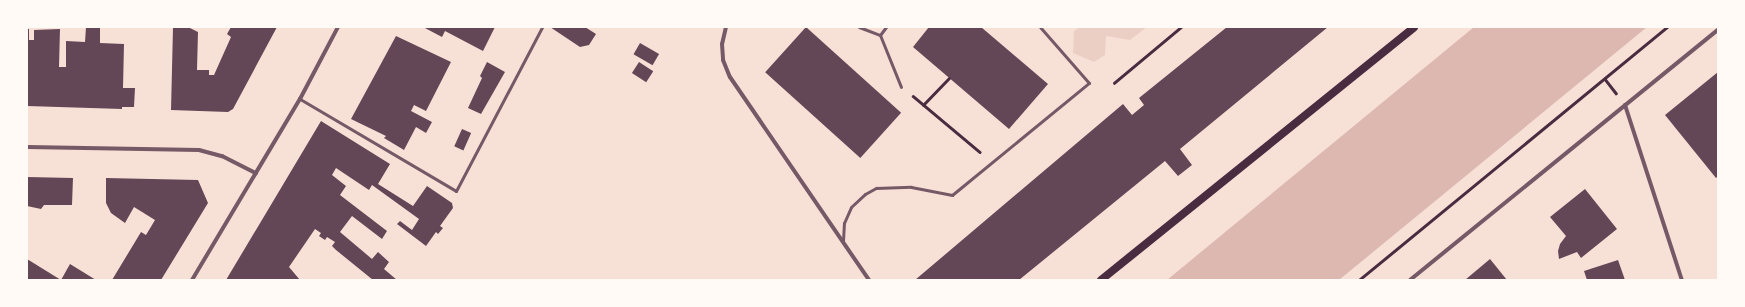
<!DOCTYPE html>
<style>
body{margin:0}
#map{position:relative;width:1745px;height:307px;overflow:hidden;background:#f7e1d7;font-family:Arial,sans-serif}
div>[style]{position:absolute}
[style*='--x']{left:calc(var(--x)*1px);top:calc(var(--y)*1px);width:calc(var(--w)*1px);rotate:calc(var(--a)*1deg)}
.green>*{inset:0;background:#ebcfc5}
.water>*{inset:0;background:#dcb8b0}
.building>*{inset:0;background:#644757;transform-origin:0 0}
.path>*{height:2.5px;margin:-1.25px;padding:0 1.25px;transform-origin:1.25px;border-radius:1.25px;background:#4a2c40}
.service>*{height:3px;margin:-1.5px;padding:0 1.5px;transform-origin:1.5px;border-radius:1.5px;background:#755966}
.minor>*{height:4px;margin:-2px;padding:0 2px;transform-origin:2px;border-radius:2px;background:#755966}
.secondary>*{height:8px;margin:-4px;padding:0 4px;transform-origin:4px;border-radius:4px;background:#4a2c40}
span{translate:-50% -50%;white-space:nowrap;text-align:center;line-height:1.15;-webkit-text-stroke:3px #fffaf5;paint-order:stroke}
.frame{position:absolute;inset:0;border:28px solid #fffaf5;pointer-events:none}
</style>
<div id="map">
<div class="green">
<i style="clip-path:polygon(1080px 27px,1147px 27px,1130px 40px,1106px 36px,1105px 55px,1094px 62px,1073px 53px,1074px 31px)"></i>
</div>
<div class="water">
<i style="clip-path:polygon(1474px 27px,1647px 27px,1339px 280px,1167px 280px)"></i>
</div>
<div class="building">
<i style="clip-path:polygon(86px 27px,100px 27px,100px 43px,124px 44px,123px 88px,135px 88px,134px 107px,122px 107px,122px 109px,27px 106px,27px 29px,29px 29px,29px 40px,34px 40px,34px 30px,60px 29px,59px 67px,66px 67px,66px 41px,85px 42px)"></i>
<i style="clip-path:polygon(173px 27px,188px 27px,198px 32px,197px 70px,209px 70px,209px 75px,214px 75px,231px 37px,227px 34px,231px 27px,277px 27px,233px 109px,228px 112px,171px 110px)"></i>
<i style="clip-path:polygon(423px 27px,481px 28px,495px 27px,483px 51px,445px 31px,442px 37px)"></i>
<i style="clip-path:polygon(550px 27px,585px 27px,596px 34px,589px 45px,580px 47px)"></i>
<i style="left:806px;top:27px;width:128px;height:61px;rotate:42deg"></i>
<i style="clip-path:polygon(929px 27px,981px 27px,1048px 84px,1009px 129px,913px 47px)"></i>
<i style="clip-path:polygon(1227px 27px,1328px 27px,1180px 149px,1192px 165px,1178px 176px,1165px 161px,1019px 280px,915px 280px,1123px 104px,1132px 115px,1144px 105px,1139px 98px)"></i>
<i style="clip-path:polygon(396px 36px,451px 62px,426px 111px,414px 105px,411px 111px,432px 122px,426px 133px,416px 127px,404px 150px,384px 138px,386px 136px,351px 119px)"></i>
<i style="left:640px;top:43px;width:22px;height:13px;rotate:30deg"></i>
<i style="clip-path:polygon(487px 62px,505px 72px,481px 114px,468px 108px,482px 78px,480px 76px)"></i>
<i style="left:639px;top:62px;width:17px;height:13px;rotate:33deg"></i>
<i style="clip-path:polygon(1718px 72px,1718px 176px,1716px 178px,1665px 115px)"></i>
<i style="clip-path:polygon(321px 121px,390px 164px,378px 184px,413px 206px,427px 186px,452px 203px,453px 208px,440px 226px,443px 228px,438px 234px,436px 232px,426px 246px,397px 224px,400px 221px,412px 230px,419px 219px,372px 185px,369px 190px,336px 168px,332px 175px,346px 186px,340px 195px,387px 231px,382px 239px,352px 216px,340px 232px,372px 259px,378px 252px,389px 262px,384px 269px,397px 280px,373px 280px,336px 250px,332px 246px,335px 242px,327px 237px,325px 240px,319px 236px,321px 233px,315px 229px,289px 267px,300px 280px,226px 280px)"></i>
<i style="left:462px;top:129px;width:10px;height:19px;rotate:24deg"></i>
<i style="clip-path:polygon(27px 177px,73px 178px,72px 205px,44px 205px,41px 209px,27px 206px)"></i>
<i style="clip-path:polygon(106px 178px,198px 180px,208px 203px,161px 280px,112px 280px,141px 232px,146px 235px,155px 220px,134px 207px,125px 223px,111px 213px,106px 203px)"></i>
<i style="clip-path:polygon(1585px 189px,1617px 229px,1581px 258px,1577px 252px,1559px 259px,1558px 251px,1560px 244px,1566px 236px,1550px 217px)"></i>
<i style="clip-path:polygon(27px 259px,61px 280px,70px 264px,96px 280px,27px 280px)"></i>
<i style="clip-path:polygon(1490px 259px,1507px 280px,1465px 280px)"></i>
<i style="clip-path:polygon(1618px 260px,1625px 280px,1587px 280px,1584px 271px)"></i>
</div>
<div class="path">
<i style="--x:1605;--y:79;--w:18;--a:52"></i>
<i style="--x:1114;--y:83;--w:87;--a:-39.9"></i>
<i style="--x:913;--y:96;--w:87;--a:39.9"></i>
<i style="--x:923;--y:105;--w:37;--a:-46"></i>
<i style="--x:1359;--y:280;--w:399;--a:-39.4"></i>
</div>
<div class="service">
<i style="--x:859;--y:27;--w:22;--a:21"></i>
<i style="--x:880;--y:35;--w:10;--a:-53"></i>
<i style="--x:880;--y:35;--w:56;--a:68"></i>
<i style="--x:300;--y:99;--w:181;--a:30.5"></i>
<i style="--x:456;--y:191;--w:185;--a:-62.3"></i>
<i style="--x:843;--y:241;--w:18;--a:-87"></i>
<i style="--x:844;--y:223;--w:17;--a:-66"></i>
<i style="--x:851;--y:207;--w:19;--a:-43"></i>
<i style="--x:865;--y:194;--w:13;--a:-29"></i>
<i style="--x:876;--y:188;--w:35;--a:-2"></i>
<i style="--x:911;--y:187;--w:42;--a:11"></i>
<i style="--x:952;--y:195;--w:177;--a:-39.3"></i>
<i style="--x:1089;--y:83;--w:74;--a:-131.2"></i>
</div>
<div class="minor">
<i style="--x:726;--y:27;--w:17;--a:103"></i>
<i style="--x:722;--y:44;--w:16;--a:86"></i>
<i style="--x:723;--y:60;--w:18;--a:68"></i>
<i style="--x:730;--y:77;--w:246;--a:55.6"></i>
<i style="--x:1625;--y:105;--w:184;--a:72"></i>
<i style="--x:27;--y:147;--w:172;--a:1"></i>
<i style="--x:199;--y:150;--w:24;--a:15"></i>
<i style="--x:222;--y:156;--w:38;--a:27"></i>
<i style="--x:192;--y:280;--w:211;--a:-59.2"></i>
<i style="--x:300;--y:99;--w:81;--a:-62.2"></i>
<i style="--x:1410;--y:280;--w:397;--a:-39.1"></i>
</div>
<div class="secondary">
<i style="--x:1101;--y:280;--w:402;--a:-38.9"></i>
</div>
<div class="frame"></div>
</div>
